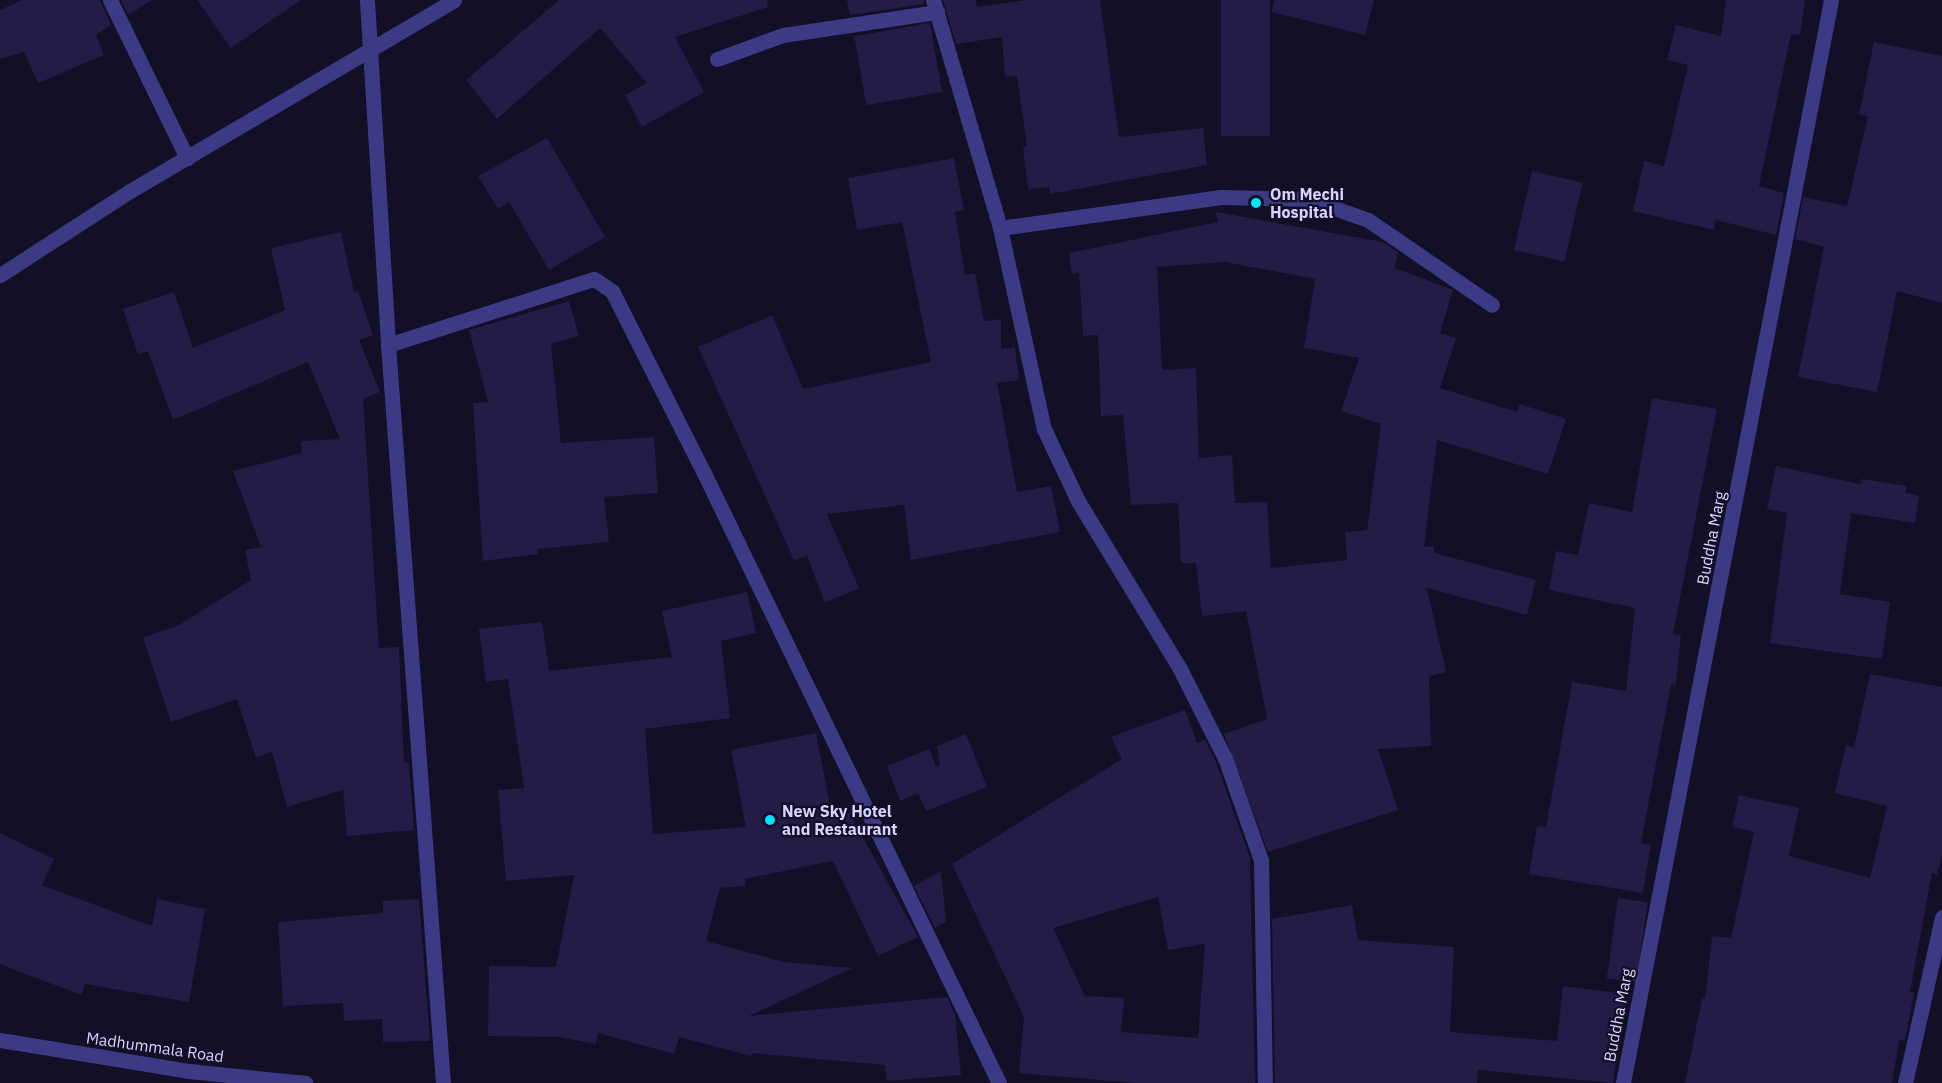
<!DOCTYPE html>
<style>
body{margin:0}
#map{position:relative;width:1942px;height:1083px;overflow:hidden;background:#130f26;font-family:"IBM Plex Sans",sans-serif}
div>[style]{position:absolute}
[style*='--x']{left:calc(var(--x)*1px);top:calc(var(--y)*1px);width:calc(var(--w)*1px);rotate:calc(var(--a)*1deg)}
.building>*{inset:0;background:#241b47;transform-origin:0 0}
.minor>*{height:15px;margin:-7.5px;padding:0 7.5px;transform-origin:7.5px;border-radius:7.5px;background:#3d3a85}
.dots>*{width:16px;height:16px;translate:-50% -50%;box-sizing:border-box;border:3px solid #130f26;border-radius:50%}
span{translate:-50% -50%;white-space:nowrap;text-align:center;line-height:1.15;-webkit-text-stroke:4.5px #130f26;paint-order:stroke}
.poi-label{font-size:16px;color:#d9d4ff;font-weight:700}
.left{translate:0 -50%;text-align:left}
.street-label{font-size:16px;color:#d9d4ff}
</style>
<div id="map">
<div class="building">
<i style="clip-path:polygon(23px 0,100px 0,111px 25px,96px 35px,104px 55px,38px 83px,24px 52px,0 59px,0 10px)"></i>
<i style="clip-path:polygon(121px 0,152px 0,128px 15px)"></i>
<i style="clip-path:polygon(197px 0,301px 0,231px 48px)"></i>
<i style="clip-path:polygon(559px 0,767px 0,768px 7px,675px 37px,704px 92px,642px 127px,625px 95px,647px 83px,600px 28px,497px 119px,466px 80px)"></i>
<i style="clip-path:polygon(847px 0,924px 0,924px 4px,850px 15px)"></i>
<i style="clip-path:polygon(943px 0,976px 0,977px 7px,1026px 0,1100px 0,1119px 137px,1203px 128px,1207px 165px,1050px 194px,1050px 187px,1028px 189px,1023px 147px,1027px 146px,1017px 76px,1005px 77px,1002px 37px,956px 44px)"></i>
<i style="left:1221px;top:0;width:49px;height:136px"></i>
<i style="clip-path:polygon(1274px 0,1374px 0,1365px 35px,1272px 12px)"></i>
<i style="clip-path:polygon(1726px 0,1805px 0,1800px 35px,1791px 34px,1759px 186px,1784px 193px,1776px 235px,1716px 220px,1714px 230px,1633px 211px,1644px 161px,1664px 166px,1688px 65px,1667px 60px,1676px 25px,1721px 36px)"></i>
<i style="left:930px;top:23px;width:70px;height:77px;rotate:80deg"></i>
<i style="clip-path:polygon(1874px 42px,1942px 56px,1942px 303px,1897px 291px,1877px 392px,1798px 377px,1824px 247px,1795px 239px,1803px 197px,1847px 206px,1868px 116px,1859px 115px)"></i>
<i style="clip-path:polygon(547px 138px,605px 237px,549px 270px,509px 202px,498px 209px,478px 176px)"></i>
<i style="clip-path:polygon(954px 158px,964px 210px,955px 212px,965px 275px,975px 273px,984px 321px,1001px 319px,1001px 349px,1015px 347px,1019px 380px,997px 383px,1017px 492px,1051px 486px,1060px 532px,911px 560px,904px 505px,827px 514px,859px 588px,825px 603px,807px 556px,794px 560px,698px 347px,772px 315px,803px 389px,931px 362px,902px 222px,857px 230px,848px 178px)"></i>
<i style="left:1532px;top:171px;width:52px;height:81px;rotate:13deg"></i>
<i style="clip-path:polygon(evenodd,1216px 212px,1383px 242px,1398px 252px,1395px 268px,1453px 290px,1440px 333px,1456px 338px,1440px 388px,1517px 412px,1520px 404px,1566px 419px,1548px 474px,1437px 440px,1424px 547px,1434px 546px,1434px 553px,1536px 580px,1527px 615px,1427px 588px,1446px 672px,1429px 676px,1431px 746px,1378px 749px,1398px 810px,1268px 852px,1224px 734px,1267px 719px,1246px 611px,1202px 616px,1196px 563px,1181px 563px,1178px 503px,1131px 505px,1123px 415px,1101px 416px,1098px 335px,1083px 336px,1079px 273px,1072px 274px,1069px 253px,1218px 222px,1216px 212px,1225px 262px,1315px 279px,1304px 348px,1359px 358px,1341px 411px,1381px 424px,1367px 530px,1345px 532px,1347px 560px,1271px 568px,1267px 502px,1235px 503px,1232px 455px,1199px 458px,1196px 368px,1162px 370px,1157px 267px,1225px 262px)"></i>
<i style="clip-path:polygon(341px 232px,354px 292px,358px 291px,373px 335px,359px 340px,380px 392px,363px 399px,379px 648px,399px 647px,404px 763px,409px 763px,414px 830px,347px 836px,343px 790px,287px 807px,272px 752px,256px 758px,237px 699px,171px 722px,143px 638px,179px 625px,251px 580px,245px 550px,261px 547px,233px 471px,302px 453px,301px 441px,340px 439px,308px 362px,173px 420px,148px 351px,138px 355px,123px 309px,174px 292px,193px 348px,285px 310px,271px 248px)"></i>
<i style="clip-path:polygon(569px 301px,579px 336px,551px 344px,561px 443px,654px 437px,658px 493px,604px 497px,609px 542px,537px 549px,538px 554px,483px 561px,473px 403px,488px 402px,469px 330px)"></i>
<i style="clip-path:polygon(1652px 398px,1717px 409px,1673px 634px,1681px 635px,1676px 685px,1671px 684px,1641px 843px,1651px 845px,1643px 893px,1529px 874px,1537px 826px,1546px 827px,1572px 682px,1626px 691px,1635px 608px,1549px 590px,1556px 551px,1578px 555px,1589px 503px,1632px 512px)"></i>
<i style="clip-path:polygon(1776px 466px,1860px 484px,1861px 479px,1907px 486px,1905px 493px,1919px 496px,1915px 523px,1851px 513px,1840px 594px,1890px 602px,1882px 659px,1770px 643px,1787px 513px,1767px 509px)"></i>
<i style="clip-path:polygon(747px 592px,756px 633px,721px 641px,730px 718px,645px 729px,653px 834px,746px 827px,731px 750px,816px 733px,831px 811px,846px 807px,918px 937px,878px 956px,833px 861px,745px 879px,745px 886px,720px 888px,706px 941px,784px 962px,852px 968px,749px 1016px,947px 997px,955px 1015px,961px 1075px,887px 1081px,885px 1065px,752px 1053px,751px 1056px,679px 1037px,674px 1054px,598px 1033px,596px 1044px,559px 1037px,488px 1036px,489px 966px,556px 967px,574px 875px,506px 881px,498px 790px,524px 788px,508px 679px,486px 682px,479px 629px,542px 622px,549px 671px,672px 657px,662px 611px)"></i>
<i style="clip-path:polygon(1870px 674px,1942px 687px,1942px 855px,1937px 875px,1932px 873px,1910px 992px,1914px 992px,1911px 1009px,1905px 1040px,1899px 1040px,1892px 1083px,1685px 1083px,1702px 998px,1705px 999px,1712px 936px,1731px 938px,1754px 832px,1732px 827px,1739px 795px,1799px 808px,1789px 856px,1870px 878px,1887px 806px,1835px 793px,1846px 745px,1854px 747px)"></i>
<i style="clip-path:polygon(evenodd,1185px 710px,1197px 743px,1205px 740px,1216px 762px,1250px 858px,1255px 1083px,1135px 1083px,1019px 1073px,1024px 1017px,952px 864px,1122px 759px,1111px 737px,1185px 710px,1158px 897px,1168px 950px,1205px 944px,1198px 1038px,1121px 1032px,1124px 998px,1085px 996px,1053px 928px,1158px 897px)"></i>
<i style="clip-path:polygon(966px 734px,987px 787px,926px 811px,918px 793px,900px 801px,887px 766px,929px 749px,936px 766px,940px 766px,937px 746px)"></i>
<i style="clip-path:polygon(0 833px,54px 859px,42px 885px,152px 926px,157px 899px,205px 909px,189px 1002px,85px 984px,81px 995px,0 964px)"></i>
<i style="clip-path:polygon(941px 871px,946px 921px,935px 928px,914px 886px)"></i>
<i style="left:1618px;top:898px;width:30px;height:81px;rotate:8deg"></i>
<i style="clip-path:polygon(419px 899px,430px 1041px,383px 1042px,382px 1019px,344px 1021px,343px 1003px,283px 1006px,278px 922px,383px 913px,383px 901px)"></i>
<i style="clip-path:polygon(1352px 905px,1358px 940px,1454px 947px,1450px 1032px,1557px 1041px,1563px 986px,1626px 994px,1613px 1083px,1478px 1070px,1477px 1083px,1275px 1083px,1272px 919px)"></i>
</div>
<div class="minor">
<i style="--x:110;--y:0;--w:176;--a:64"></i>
<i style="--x:367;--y:0;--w:346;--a:86.5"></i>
<i style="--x:388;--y:345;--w:740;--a:85.74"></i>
<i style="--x:933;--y:0;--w:238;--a:73.6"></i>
<i style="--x:1000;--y:228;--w:206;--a:77.7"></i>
<i style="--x:1044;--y:429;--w:80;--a:64.7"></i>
<i style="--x:1078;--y:501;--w:197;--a:58.7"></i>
<i style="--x:1180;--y:669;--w:100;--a:63.2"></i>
<i style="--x:1225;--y:758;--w:108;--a:70.6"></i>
<i style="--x:1261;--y:860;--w:223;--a:89"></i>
<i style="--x:717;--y:59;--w:70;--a:-20"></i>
<i style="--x:783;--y:35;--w:156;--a:-8.5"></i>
<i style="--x:1000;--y:228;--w:223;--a:-8"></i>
<i style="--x:1221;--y:197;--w:88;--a:1.3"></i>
<i style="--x:1309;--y:199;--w:63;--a:19.6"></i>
<i style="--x:1368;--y:220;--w:150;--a:34.4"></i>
<i style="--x:0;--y:275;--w:155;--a:-32.9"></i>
<i style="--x:130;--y:191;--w:376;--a:-30.5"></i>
<i style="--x:388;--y:345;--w:216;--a:-17.8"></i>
<i style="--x:594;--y:279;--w:22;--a:34"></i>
<i style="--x:612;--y:291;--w:204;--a:63.2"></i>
<i style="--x:704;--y:473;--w:678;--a:64.19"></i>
<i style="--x:0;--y:1040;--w:192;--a:9.3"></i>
<i style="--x:189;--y:1071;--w:117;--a:5.9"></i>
<i style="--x:1623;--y:1083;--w:1103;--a:-79.13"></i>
<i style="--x:1905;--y:1083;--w:170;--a:-77.4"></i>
</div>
<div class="dots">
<i style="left:1256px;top:203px;background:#00e5ff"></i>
<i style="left:770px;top:820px;background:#00e5ff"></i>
</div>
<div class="poi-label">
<span class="left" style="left:1270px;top:203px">Om Mechi<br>Hospital</span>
<span class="left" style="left:782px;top:820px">New Sky Hotel<br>and Restaurant</span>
</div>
<div class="street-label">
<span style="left:1711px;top:538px;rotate:-79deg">Buddha Marg</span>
<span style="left:1618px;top:1015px;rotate:-79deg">Buddha Marg</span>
<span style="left:155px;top:1047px;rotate:8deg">Madhummala Road</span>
</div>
</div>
